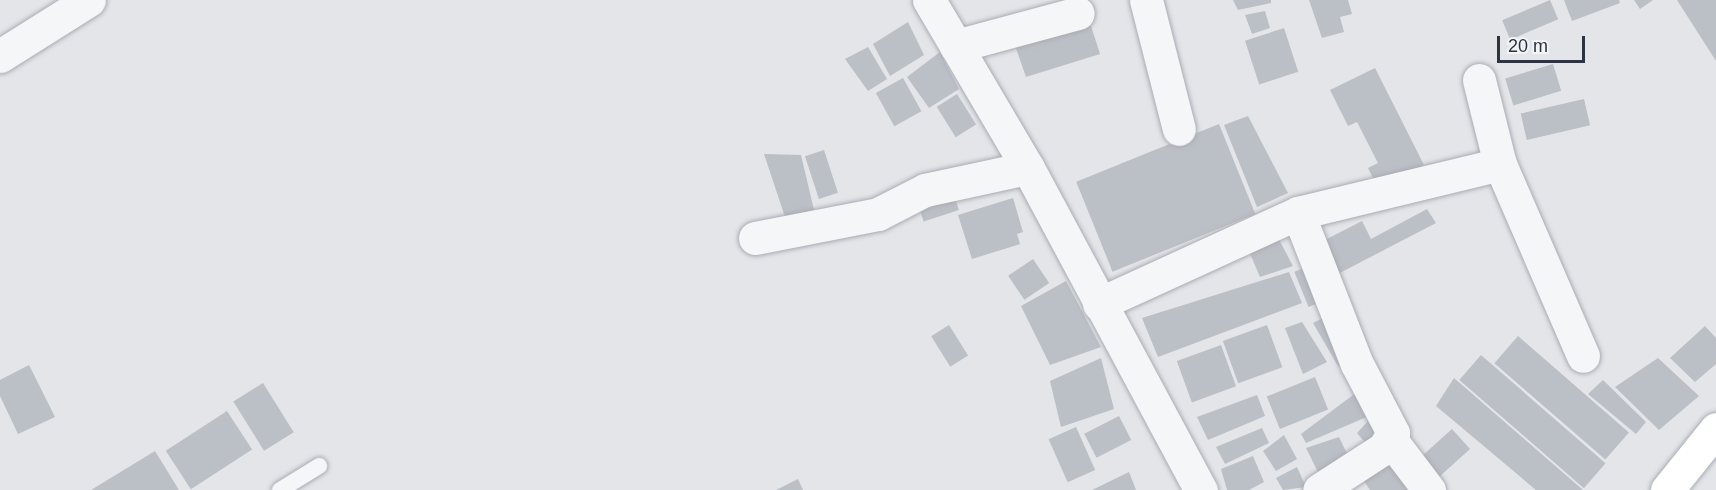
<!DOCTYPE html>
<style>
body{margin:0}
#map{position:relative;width:1716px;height:490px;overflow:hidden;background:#e3e5e9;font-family:Helvetica,sans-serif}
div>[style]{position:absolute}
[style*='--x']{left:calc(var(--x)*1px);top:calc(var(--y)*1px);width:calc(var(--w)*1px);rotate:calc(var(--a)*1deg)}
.building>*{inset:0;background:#bbbfc6;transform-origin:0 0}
.roads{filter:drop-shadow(0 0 2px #a9acb3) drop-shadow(0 0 2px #a9acb3)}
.lane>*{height:16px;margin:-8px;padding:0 8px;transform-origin:8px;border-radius:8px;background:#f5f6f8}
.street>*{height:33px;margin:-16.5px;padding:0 16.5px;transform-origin:16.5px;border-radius:16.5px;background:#f5f6f8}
.highway>*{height:33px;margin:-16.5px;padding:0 16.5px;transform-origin:16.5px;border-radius:16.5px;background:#fff}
span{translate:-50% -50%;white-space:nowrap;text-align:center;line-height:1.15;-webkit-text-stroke:5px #f2f4f7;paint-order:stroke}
.scale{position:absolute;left:1497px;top:36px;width:88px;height:27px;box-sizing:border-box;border:3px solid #2d3340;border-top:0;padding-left:8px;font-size:18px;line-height:21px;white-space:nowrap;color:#2d3340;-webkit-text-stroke:4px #f2f4f7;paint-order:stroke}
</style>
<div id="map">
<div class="building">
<i style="clip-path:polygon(1233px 0,1271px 0,1271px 3px,1238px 10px)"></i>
<i style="clip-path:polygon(1309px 0,1348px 0,1352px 14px,1340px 17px,1344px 32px,1322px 38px)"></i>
<i style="left:1550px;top:0;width:21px;height:52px;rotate:67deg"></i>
<i style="clip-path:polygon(1564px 0,1619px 0,1620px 3px,1572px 21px)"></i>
<i style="clip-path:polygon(1634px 0,1653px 0,1640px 9px)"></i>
<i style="clip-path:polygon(1677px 0,1716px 0,1716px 61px)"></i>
<i style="clip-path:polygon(1265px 11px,1270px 28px,1252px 34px,1245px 15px)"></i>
<i style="clip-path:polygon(908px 22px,924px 55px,890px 76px,873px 44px)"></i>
<i style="clip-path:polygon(1091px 26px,1100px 54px,1026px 77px,1010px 31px)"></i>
<i style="left:1284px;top:28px;width:46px;height:41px;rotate:72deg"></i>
<i style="clip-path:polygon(868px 47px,887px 79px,868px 91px,845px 59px)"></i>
<i style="clip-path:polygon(940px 52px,959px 89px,929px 108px,907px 77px)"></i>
<i style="left:1553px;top:64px;width:28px;height:50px;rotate:73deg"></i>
<i style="clip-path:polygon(1375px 68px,1424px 165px,1378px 188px,1368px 168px,1378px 163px,1357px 122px,1348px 126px,1330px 90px)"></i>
<i style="left:903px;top:78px;width:38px;height:31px;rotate:61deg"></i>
<i style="left:957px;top:94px;width:36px;height:24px;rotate:58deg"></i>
<i style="left:1584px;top:99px;width:27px;height:65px;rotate:77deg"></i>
<i style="clip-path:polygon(1248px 116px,1288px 193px,1257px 207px,1224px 125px)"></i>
<i style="left:1219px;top:124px;width:97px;height:154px;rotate:68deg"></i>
<i style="left:824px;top:150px;width:45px;height:20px;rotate:72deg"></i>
<i style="clip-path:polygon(764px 154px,801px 155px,814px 210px,785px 217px)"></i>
<i style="left:953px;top:192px;width:19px;height:37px;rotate:72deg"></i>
<i style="clip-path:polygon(1013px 198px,1023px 232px,1017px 234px,1020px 244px,972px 259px,958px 215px)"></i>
<i style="clip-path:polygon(1427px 209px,1436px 223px,1334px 276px,1319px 243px,1362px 221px,1371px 239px)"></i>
<i style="clip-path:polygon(1276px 234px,1293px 266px,1260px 277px,1246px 244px)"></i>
<i style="left:1033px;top:259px;width:29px;height:30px;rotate:56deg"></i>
<i style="left:1311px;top:265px;width:38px;height:18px;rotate:68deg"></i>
<i style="clip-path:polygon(1289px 272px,1302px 303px,1158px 357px,1142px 318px)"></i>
<i style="clip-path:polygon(1066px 281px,1101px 347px,1050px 365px,1021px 306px)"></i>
<i style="clip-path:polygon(1329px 315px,1350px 361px,1338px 366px,1313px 323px)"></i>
<i style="clip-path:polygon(1302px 322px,1327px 362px,1303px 374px,1285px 328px)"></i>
<i style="left:949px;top:325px;width:36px;height:21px;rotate:58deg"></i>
<i style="left:1267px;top:325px;width:45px;height:47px;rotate:70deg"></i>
<i style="clip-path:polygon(1705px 326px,1716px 338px,1716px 364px,1695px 382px,1670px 358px)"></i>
<i style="left:1518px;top:336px;width:147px;height:36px;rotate:41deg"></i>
<i style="left:1221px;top:345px;width:44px;height:47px;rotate:70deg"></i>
<i style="left:1481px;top:355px;width:165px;height:33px;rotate:41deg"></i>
<i style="clip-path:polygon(1101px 358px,1114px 409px,1061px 427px,1050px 381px)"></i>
<i style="clip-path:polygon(1658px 358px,1699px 396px,1659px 430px,1615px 387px)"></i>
<i style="clip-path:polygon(29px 365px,55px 417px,18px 434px,0 396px,0 380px)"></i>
<i style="left:1315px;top:377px;width:35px;height:52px;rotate:68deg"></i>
<i style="clip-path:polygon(1454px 378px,1583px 490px,1536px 490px,1436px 406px)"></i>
<i style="clip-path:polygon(1603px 380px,1646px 422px,1636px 434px,1588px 394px)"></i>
<i style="left:263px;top:383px;width:58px;height:35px;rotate:58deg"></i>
<i style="clip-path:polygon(1357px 392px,1369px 416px,1306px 443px,1301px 434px)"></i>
<i style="clip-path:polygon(1257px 395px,1265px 416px,1208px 440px,1197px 417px)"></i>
<i style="left:227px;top:411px;width:46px;height:73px;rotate:57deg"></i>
<i style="left:1119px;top:416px;width:27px;height:39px;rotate:63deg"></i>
<i style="clip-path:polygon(1368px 421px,1380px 439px,1368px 446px,1357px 433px)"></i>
<i style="left:1076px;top:427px;width:47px;height:30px;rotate:66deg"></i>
<i style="clip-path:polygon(1262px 428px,1269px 443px,1225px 464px,1216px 447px)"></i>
<i style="left:1452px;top:429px;width:27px;height:46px;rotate:48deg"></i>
<i style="clip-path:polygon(1284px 435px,1297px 459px,1276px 471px,1263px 451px)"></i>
<i style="clip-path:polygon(1339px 437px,1350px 460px,1319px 474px,1306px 448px)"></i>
<i style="clip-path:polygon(155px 451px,179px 490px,91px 490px)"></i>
<i style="clip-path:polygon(1253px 456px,1264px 482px,1249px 490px,1227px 490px,1221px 469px)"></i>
<i style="clip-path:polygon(1398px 458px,1418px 490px,1370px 490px,1362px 478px)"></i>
<i style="clip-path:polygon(1297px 467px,1306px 487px,1283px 490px,1276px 478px)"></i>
<i style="clip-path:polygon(1129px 472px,1136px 490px,1092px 490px)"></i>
<i style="clip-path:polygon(798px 479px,803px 490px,776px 490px)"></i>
</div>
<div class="roads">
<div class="lane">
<i style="--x:280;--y:490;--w:46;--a:-31.6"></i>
</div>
<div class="street">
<i style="--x:929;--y:0;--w:195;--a:59.5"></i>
<i style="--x:1028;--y:168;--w:366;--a:61.8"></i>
<i style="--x:1146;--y:0;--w:133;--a:75.7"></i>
<i style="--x:956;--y:46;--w:126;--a:-15.1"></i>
<i style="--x:0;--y:56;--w:105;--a:-32.2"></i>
<i style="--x:1479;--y:80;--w:87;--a:76"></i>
<i style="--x:1500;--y:164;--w:209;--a:66.6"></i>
<i style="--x:1298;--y:213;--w:162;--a:68.7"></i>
<i style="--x:1357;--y:364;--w:78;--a:62.4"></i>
<i style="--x:1393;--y:433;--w:17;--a:121"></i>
<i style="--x:1384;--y:448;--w:77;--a:147.1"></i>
<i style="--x:755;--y:238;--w:125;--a:-11"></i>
<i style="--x:878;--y:214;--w:53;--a:-27.1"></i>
<i style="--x:925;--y:190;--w:105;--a:-12.1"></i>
<i style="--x:1099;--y:304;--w:219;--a:-24.6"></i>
<i style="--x:1298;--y:213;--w:208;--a:-13.6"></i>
<i style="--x:1391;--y:440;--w:63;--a:52.8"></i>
</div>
<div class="highway">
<i style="--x:1667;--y:490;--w:78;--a:-51.2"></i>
</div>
</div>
<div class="scale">20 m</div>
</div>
